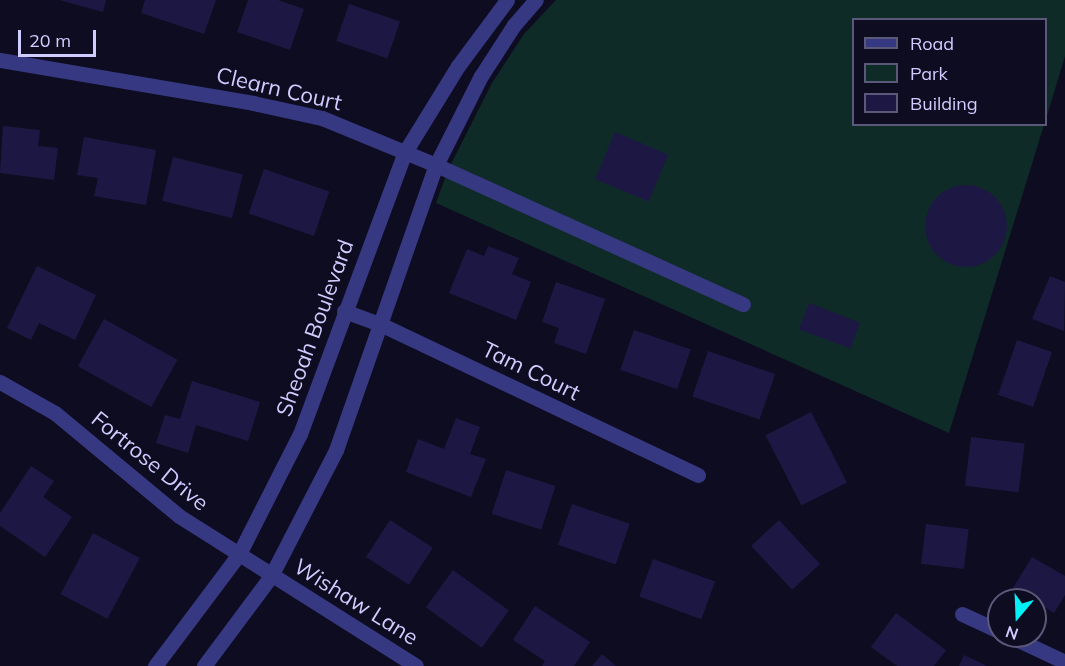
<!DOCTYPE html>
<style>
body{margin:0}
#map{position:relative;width:1065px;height:666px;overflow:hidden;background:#0e0c21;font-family:Mulish,sans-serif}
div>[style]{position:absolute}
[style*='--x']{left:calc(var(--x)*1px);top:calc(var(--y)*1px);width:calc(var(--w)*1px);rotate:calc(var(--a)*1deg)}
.green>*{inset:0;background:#0f2b28}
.building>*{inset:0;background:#1d1843;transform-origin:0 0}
.round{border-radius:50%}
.minor>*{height:15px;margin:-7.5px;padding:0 7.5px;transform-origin:7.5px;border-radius:7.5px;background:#363882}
span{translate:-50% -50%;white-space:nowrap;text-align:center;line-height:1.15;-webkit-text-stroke:5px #0e0c21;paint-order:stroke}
.street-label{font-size:22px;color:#cfcdff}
.legend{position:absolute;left:852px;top:18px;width:195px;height:108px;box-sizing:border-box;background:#0e0c21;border:2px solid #5b597a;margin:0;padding:8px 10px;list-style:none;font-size:18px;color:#cfcdff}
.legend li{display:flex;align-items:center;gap:12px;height:30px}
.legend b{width:30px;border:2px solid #5b597a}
.north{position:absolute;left:987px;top:588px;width:60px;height:60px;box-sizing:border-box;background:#0e0c21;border:2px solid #5b597a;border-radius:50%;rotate:199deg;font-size:16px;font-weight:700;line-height:24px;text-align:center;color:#cfcdff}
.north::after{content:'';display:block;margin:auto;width:21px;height:27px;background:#00f1f8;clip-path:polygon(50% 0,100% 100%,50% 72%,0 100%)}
.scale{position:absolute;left:18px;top:30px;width:78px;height:27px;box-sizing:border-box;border:3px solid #cfcdff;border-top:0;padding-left:8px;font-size:18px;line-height:21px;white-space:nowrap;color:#cfcdff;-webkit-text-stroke:4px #0e0c21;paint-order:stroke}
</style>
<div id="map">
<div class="green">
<i style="clip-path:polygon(556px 0,1065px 0,1065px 56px,1046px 119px,1046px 20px,854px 20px,854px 124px,1044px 125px,949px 433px,436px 203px,448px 170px,492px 83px,524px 34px)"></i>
</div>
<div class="building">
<i style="clip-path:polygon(59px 0,106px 0,103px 12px)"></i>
<i style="clip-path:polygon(145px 0,216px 0,204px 34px,141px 13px)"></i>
<i style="clip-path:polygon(248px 0,278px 0,304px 9px,290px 50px,237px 32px)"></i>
<i style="left:349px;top:4px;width:54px;height:39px;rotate:19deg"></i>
<i style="clip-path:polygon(3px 126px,40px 130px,38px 146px,58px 148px,54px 180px,0 173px)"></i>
<i style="left:615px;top:132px;width:58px;height:51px;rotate:23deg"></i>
<i style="clip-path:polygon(84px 137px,156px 150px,146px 205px,94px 196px,98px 178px,77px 175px)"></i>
<i style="left:173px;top:157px;width:72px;height:45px;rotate:14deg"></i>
<i style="left:264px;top:169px;width:69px;height:47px;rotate:19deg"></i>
<i class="round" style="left:925px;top:185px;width:82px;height:82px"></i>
<i style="clip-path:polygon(488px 246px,519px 258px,512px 274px,531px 282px,516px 320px,449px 293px,467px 249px,484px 256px)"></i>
<i style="clip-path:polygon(37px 266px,96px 295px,75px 340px,39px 323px,31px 340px,7px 328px)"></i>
<i style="clip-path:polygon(1050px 276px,1065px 282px,1064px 331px,1032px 319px)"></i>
<i style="clip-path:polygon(556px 282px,605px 299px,586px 354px,554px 343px,559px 328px,542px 322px)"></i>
<i style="left:809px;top:303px;width:55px;height:28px;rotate:21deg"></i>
<i style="left:104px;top:319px;width:84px;height:54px;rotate:29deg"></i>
<i style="left:634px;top:330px;width:60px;height:42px;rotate:19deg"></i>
<i style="left:1017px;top:340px;width:37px;height:58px;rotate:19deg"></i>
<i style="left:708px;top:351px;width:71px;height:48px;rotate:19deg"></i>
<i style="clip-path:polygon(192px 381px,260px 402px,248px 441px,196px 425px,188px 453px,156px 443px,165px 415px,180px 419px)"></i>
<i style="left:811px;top:412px;width:79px;height:51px;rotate:63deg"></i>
<i style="clip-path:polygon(456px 418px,480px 427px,470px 454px,486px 459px,471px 497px,406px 472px,418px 439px,444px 449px)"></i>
<i style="left:971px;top:437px;width:54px;height:49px;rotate:7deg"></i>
<i style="clip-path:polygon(31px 466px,54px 481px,43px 497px,72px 517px,45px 557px,0 526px,0 513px)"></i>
<i style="left:506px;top:470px;width:52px;height:46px;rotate:18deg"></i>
<i style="left:572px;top:504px;width:61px;height:43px;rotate:19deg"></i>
<i style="left:390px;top:520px;width:51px;height:44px;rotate:33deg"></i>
<i style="left:779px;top:520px;width:60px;height:38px;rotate:47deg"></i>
<i style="left:926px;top:524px;width:43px;height:40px;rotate:7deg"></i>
<i style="left:93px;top:533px;width:53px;height:69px;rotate:28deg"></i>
<i style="clip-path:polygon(1032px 557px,1065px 576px,1065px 595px,1054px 613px,1013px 588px)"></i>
<i style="left:653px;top:559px;width:66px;height:40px;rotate:20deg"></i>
<i style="left:453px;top:570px;width:69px;height:46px;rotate:36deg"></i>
<i style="clip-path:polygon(535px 606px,590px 642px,574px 666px,542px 666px,545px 661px,513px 640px)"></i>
<i style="clip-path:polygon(896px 613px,946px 650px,934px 666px,897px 666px,871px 647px)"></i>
<i style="clip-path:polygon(602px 654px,616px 666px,592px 666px)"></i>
<i style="clip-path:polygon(964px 655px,987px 666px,959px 666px)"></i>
</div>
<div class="minor">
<i style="--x:0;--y:60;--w:257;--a:9.6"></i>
<i style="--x:253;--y:103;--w:71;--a:12.3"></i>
<i style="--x:322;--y:118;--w:123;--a:22.4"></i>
<i style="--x:436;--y:165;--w:337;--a:24.4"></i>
<i style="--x:344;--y:311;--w:38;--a:20"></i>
<i style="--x:380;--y:324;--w:352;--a:25.4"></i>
<i style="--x:0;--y:382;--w:63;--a:29.4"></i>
<i style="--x:55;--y:413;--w:161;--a:39.7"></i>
<i style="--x:179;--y:516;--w:280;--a:32.3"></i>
<i style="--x:962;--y:614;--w:41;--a:24.7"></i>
<i style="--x:1010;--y:636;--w:61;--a:25.3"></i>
<i style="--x:155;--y:666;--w:140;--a:-53.1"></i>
<i style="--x:239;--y:554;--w:135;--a:-63.1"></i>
<i style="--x:300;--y:434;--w:301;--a:-69.6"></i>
<i style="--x:405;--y:152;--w:101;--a:-58.4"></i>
<i style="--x:458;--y:66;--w:82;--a:-53.4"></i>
<i style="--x:204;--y:666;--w:112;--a:-53.3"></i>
<i style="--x:271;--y:576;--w:142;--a:-62.7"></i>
<i style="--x:336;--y:450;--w:302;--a:-70.7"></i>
<i style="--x:436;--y:165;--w:100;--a:-63.2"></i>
<i style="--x:481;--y:76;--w:61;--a:-57.1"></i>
<i style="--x:514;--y:25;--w:33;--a:-49"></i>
</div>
<div class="street-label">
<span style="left:279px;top:89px;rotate:13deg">Clearn Court</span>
<span style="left:315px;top:328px;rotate:-70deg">Sheoah Boulevard</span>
<span style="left:531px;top:371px;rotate:26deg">Tam Court</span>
<span style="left:150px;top:461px;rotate:39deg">Fortrose Drive</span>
<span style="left:356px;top:602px;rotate:32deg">Wishaw Lane</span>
</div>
<ul class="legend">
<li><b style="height:8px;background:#363882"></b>Road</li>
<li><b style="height:16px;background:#0f2b28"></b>Park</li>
<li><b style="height:16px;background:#1d1843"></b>Building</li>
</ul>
<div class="north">N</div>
<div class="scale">20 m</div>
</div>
